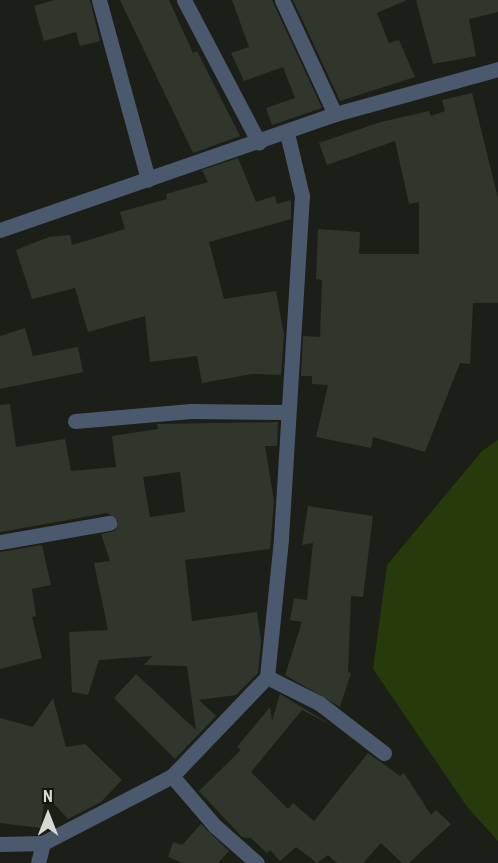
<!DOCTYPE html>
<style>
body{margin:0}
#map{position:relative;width:498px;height:863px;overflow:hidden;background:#1b1f17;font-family:"Roboto Condensed",sans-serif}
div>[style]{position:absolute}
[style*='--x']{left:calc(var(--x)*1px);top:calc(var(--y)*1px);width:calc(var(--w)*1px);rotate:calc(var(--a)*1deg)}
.green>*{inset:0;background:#273a0b}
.building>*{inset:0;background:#31362d}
.street>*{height:15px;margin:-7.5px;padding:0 7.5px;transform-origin:7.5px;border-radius:7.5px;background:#4b596e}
span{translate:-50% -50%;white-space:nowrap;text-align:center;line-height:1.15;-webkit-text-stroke:5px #12160e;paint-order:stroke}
.north{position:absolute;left:18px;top:785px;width:60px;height:60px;-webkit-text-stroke:4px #12160e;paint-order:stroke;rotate:0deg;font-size:16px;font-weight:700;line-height:24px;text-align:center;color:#d5d8d3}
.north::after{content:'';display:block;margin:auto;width:21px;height:27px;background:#d5d8d3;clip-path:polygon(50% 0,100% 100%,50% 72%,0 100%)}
</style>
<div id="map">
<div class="green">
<i style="clip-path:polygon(498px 440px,498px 841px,468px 808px,373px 669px,387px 565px,482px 451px)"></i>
</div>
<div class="building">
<i style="clip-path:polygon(54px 0,90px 0,100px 41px,80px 46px,76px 32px,44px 41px,34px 6px)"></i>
<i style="clip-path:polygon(120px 0,169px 0,193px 53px,197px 51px,240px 136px,193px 153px)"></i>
<i style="clip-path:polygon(232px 0,272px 0,322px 108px,272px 125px,266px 108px,295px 98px,283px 67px,244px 81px,231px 53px,249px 47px)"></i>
<i style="clip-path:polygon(293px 0,407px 0,377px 13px,389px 43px,399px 40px,415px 77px,340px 101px)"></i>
<i style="clip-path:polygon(416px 0,498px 0,498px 12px,469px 19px,476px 56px,433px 64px)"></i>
<i style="clip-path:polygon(472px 93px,498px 198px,498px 303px,473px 303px,470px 364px,460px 363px,425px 452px,373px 437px,371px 448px,316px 437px,328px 385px,312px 384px,312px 376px,301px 376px,303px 336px,320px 337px,322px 280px,316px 279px,318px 229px,360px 232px,359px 254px,419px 254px,419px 202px,409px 204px,395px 141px,327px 165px,319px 143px,381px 122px,429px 111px,431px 116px,445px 111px,442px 100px)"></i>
<i style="clip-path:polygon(238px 158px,256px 202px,275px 196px,277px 204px,291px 200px,291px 219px,209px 242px,224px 299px,276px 291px,284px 335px,281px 375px,252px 374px,202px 383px,197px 356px,150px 362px,145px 316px,88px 332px,75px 288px,32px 299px,16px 250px,49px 237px,70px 235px,72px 245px,125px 229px,120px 212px,167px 199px,166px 194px,208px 182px,202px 170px)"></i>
<i style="clip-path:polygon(25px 328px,33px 356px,78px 347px,83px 372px,0 389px,0 336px)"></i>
<i style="clip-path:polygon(evenodd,10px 404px,16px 447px,65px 439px,71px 471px,116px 467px,112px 436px,158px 429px,157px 424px,278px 422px,277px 446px,265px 446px,274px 501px,270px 549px,185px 560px,192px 621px,257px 612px,261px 641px,258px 673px,236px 695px,199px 700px,216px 716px,175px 759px,114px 698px,136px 674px,196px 730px,187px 666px,144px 665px,152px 656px,99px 660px,88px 695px,72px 692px,69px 632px,108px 630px,94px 563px,110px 561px,101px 534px,115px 531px,118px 521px,107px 513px,0 532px,0 405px,10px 404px,180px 472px,185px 512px,150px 517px,143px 477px,180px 472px)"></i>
<i style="clip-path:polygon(308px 506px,373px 516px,363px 597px,351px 596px,348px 672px,351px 673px,340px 707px,285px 675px,302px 622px,290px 620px,294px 598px,307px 600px,313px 543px,302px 545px)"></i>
<i style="clip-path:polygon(42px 545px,51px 585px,32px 589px,36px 616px,32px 617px,42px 658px,0 669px,0 552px)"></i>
<i style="clip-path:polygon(280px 694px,333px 726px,302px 710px,251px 772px,288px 809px,293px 803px,314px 821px,368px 753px,400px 776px,404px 773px,431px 815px,436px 810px,451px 824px,409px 863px,402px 863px,381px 843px,363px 863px,337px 863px,328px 855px,317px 863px,296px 847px,280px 861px,270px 850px,267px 853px,251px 838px,242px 837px,199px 791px,241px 750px,237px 747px,270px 707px,272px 721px)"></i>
<i style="clip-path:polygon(53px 698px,66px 747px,85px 744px,122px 780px,101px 802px,68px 819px,45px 794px,41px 828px,0 823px,0 718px,33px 727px)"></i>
<i style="clip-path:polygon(201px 824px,229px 851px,218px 863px,183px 863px,168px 857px,173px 842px,182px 845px)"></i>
</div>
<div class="street">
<i style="--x:99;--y:0;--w:186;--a:74.7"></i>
<i style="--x:184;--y:0;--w:161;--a:62.3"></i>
<i style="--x:282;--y:0;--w:126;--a:65.1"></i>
<i style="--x:0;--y:230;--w:355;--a:-19.1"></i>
<i style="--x:335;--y:114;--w:169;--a:-15.4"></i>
<i style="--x:75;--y:421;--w:116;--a:-4.9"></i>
<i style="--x:191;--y:411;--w:95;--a:0.6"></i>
<i style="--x:0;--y:542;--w:111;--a:-9.9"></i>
<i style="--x:267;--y:677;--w:58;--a:26.6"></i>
<i style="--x:319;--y:703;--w:82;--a:37.6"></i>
<i style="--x:172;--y:776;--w:66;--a:49.3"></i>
<i style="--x:215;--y:826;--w:56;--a:41.4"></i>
<i style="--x:0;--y:844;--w:43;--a:-1.3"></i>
<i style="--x:43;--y:843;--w:145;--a:-27.4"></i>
<i style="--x:172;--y:776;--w:137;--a:-46.2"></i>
<i style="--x:267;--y:677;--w:140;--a:-84.2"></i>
<i style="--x:281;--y:538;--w:343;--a:-86.5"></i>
<i style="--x:302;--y:196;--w:65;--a:-103.4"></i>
<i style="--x:38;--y:863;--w:21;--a:-76"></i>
</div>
<div class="north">N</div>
</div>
